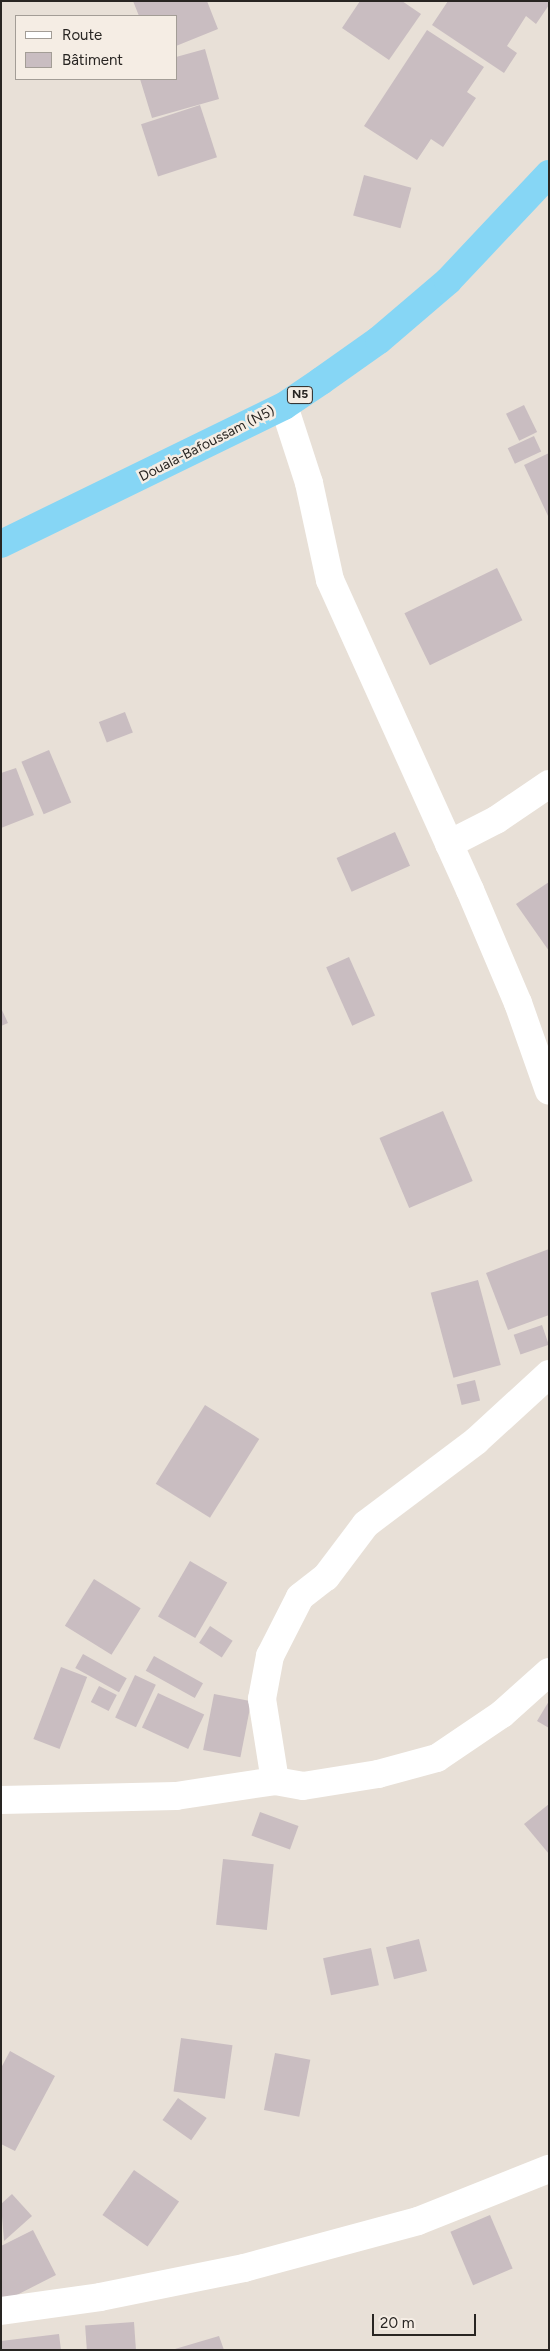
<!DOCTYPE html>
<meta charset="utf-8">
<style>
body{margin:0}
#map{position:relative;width:550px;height:2351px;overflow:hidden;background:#e8e0d7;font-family:Figtree,sans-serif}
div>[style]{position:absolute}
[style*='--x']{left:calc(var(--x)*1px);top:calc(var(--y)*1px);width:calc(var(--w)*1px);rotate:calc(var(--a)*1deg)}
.building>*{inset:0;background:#c9bdc1;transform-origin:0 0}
.street>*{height:28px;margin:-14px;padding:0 14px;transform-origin:14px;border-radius:14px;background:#fff}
.highway>*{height:28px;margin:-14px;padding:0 14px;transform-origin:14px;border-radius:14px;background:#86d6f5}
span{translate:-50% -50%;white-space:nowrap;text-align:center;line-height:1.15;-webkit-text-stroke:5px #f5ede4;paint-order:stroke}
.shield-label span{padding:1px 4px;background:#f5ede4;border:1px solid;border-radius:4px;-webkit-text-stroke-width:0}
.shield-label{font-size:12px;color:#282522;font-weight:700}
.street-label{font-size:14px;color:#282522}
.frame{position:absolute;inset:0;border:2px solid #282522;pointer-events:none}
.legend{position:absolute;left:15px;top:15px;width:162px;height:65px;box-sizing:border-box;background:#f5ede4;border:1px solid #a39d96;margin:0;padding:6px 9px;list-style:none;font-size:15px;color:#282522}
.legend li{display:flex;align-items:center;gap:10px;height:25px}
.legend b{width:25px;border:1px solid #a39d96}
.scale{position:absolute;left:372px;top:2314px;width:104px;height:22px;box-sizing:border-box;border:2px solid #282522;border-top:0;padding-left:6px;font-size:15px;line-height:18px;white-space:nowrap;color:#282522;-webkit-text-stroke:4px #f5ede4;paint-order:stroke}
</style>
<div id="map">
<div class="building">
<i style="clip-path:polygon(133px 1px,207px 1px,218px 29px,176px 46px,176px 16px,139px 16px)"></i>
<i style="clip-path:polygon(360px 1px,402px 1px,421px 14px,389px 60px,342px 28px)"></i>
<i style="clip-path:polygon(448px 1px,549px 1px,549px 5px,536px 24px,526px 16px,507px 46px,517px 53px,504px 73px,432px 25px)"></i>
<i style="clip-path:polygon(427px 30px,484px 67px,467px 92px,476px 98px,443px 147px,431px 139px,417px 160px,364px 126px)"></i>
<i style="clip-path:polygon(205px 49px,219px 99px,152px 118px,140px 79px,176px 79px,176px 57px)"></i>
<i style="left:200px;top:105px;width:55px;height:62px;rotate:72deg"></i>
<i style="left:364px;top:175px;width:49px;height:42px;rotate:15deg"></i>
<i style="left:524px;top:405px;width:30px;height:20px;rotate:64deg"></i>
<i style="left:534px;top:436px;width:17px;height:29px;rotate:65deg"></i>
<i style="clip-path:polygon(549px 453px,549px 518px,524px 465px)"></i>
<i style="left:497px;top:568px;width:58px;height:103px;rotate:64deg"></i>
<i style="left:125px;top:712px;width:22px;height:28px;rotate:69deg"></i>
<i style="left:49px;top:750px;width:57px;height:30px;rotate:67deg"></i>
<i style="clip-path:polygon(16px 768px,34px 815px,1px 828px,1px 773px)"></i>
<i style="left:395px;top:832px;width:37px;height:64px;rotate:66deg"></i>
<i style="clip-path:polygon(549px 882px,549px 951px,516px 904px)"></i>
<i style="left:349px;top:957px;width:64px;height:25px;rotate:66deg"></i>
<i style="clip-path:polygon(1px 1008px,8px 1023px,1px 1026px)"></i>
<i style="left:443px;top:1111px;width:76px;height:69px;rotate:67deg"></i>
<i style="clip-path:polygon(549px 1249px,549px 1315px,508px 1330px,486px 1273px)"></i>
<i style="left:478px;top:1280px;width:88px;height:49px;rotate:75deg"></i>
<i style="left:542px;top:1325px;width:21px;height:30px;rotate:71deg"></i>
<i style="left:475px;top:1380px;width:21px;height:19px;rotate:76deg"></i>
<i style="left:205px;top:1405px;width:64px;height:93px;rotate:32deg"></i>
<i style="left:190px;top:1561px;width:43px;height:64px;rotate:30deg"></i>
<i style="left:94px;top:1579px;width:55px;height:55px;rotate:32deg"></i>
<i style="left:210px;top:1626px;width:27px;height:20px;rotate:33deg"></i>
<i style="left:83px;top:1654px;width:50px;height:16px;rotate:29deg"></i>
<i style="left:154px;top:1656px;width:56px;height:17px;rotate:29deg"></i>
<i style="left:61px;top:1667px;width:28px;height:77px;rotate:21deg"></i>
<i style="left:135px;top:1675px;width:23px;height:47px;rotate:25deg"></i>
<i style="left:99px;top:1686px;width:20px;height:18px;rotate:27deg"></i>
<i style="left:158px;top:1693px;width:51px;height:38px;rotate:25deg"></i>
<i style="left:214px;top:1694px;width:38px;height:57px;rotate:11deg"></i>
<i style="clip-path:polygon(549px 1701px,549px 1728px,537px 1721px)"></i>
<i style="clip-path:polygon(549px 1804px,549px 1854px,524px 1824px)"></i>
<i style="left:260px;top:1812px;width:41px;height:25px;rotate:20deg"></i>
<i style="left:223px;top:1859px;width:51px;height:66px;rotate:6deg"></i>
<i style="left:419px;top:1939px;width:33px;height:34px;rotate:76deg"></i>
<i style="left:371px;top:1948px;width:38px;height:49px;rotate:78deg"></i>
<i style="left:181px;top:2038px;width:52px;height:54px;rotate:8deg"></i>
<i style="clip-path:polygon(10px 2051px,55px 2076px,15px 2151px,1px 2144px,1px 2068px)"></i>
<i style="left:275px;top:2053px;width:36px;height:58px;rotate:11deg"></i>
<i style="left:178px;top:2098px;width:35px;height:27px;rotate:35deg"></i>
<i style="left:134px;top:2170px;width:55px;height:55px;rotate:35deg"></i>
<i style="clip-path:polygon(12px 2194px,32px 2216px,4px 2241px,1px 2204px)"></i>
<i style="left:490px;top:2215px;width:58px;height:43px;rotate:67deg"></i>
<i style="clip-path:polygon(33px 2230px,56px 2275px,5px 2301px,1px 2295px,1px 2246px)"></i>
<i style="left:134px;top:2322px;width:28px;height:49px;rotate:86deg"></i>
<i style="clip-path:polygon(59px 2334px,61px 2350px,1px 2350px,1px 2341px)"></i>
<i style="clip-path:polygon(219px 2336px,224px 2350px,175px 2350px,175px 2349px)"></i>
</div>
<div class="street">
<i style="--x:284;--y:406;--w:81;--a:72"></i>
<i style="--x:309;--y:483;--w:99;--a:77.8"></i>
<i style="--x:330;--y:580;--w:340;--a:65.7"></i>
<i style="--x:470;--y:890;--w:123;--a:67"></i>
<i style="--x:518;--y:1003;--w:93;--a:70.6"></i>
<i style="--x:449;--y:844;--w:53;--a:-27.1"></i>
<i style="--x:496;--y:820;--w:64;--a:-34.2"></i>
<i style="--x:275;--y:1781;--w:83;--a:-99"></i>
<i style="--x:262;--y:1699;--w:44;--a:-79.5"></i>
<i style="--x:270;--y:1656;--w:66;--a:-63"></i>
<i style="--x:300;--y:1597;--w:33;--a:-38"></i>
<i style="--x:326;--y:1577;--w:66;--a:-53"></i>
<i style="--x:366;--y:1524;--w:138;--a:-37"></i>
<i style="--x:476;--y:1441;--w:99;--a:-42.5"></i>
<i style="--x:1;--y:1800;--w:175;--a:-1.3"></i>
<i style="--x:176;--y:1796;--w:100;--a:-8.6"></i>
<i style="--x:275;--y:1781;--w:28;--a:10"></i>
<i style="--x:303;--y:1786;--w:76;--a:-9.1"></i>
<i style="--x:378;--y:1774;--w:61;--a:-15.2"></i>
<i style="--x:437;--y:1758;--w:78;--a:-34.1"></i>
<i style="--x:502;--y:1714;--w:63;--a:-41.8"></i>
<i style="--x:1;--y:2311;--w:100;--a:-8"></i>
<i style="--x:100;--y:2297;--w:147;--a:-11.4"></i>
<i style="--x:244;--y:2268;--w:180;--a:-15.1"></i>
<i style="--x:418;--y:2221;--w:141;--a:-21.7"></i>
</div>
<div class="highway">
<i style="--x:1;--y:544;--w:315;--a:-26"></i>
<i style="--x:284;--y:406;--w:45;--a:-34"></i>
<i style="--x:321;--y:381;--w:71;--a:-35.3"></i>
<i style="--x:379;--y:340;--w:91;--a:-40.5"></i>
<i style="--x:448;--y:281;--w:147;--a:-46.7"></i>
</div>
<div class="shield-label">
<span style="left:300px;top:395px">N5</span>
</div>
<div class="street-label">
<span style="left:207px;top:444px;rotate:-27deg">Douala-Bafoussam (N5)</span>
</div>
<div class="frame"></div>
<ul class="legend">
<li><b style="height:6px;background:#fff"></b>Route</li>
<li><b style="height:14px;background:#c9bdc1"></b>Bâtiment</li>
</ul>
<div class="scale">20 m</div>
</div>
